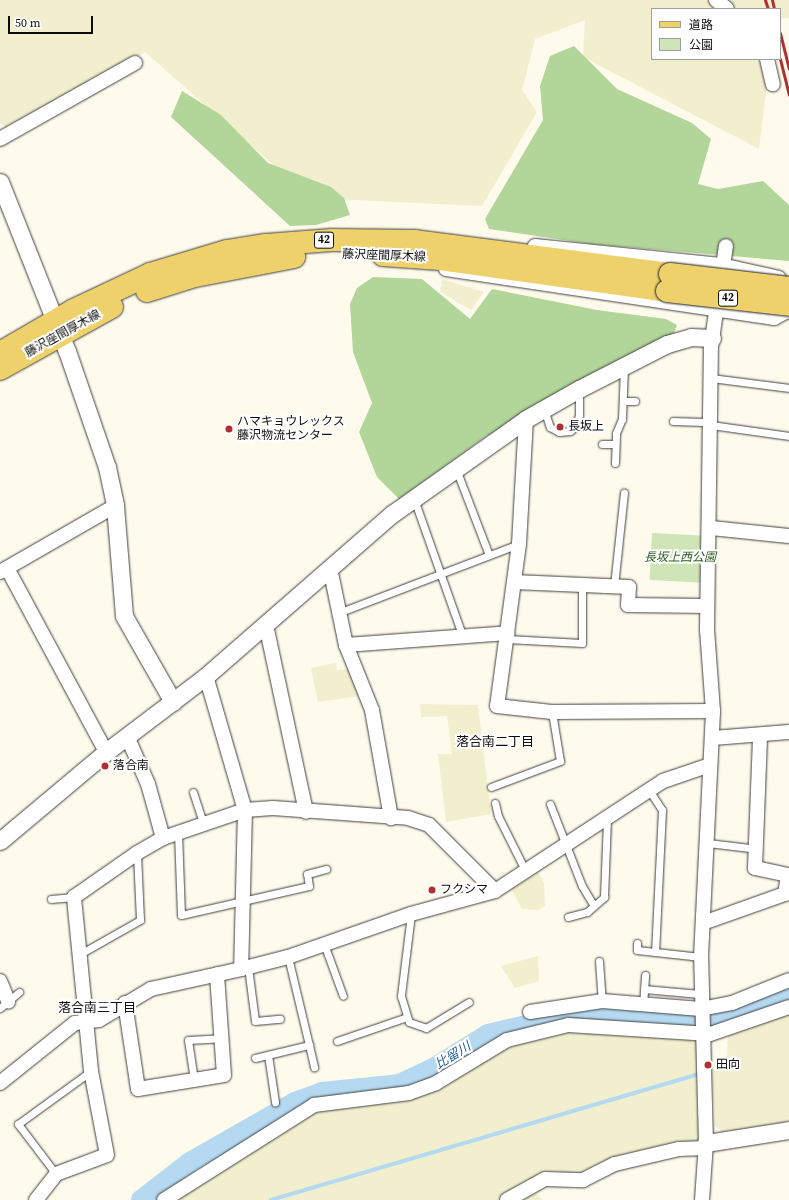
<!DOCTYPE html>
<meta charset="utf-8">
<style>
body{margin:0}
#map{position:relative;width:789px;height:1200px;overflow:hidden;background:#fefbec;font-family:"Source Serif 4","Noto Sans JP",serif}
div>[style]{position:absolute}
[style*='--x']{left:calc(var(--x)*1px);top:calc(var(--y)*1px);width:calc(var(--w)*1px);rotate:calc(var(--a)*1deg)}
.farmland>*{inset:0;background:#f1efce}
.green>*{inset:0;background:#cfe5b8;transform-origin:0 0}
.forest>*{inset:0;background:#b2d599}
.stream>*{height:3.5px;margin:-1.75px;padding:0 1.75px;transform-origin:1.75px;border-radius:1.75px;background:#b4d9f1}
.river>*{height:20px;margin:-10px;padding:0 10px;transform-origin:10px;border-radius:10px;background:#b4d9f1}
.roads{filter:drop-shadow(0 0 1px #3f3f3f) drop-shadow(0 0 1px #3f3f3f)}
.service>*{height:7px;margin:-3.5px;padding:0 3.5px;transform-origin:3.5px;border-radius:3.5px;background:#fff}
.minor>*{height:14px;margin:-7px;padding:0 7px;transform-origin:7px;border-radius:7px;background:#fff}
.tertiary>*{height:17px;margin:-8.5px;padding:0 8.5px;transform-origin:8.5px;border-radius:8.5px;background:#fff}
.primary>*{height:22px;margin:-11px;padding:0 11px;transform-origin:11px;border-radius:11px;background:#eed16b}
.rail>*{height:3px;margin:-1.5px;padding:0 1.5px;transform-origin:1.5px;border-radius:1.5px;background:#b12e32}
.bridges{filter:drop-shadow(0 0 1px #1d1d1d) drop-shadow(0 0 1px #1d1d1d)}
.primary-bridge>*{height:22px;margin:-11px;padding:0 11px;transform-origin:11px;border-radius:11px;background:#eed16b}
.dots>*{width:11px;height:11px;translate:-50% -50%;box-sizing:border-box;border:2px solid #fff;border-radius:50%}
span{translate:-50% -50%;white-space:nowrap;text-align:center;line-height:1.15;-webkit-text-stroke:4px #fff;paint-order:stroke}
.shield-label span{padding:1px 3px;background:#fff;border:1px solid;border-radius:3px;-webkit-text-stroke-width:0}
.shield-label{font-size:11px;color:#0c0c0c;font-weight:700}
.street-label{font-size:12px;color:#0c0c0c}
.poi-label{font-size:12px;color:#0c0c0c}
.left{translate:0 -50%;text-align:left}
.park-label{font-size:12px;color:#2d5e21;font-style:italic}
.neighbourhood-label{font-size:13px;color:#0c0c0c}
.water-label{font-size:13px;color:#1f5e94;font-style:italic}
.legend{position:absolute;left:651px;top:8px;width:130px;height:52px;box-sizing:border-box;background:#fff;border:1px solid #9e9e9e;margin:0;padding:5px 7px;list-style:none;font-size:12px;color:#0c0c0c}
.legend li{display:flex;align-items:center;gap:8px;height:20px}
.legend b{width:20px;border:1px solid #9e9e9e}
.scale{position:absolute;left:8px;top:16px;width:85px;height:18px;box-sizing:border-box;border:2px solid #0c0c0c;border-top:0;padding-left:5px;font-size:12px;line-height:14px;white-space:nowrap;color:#0c0c0c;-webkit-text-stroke:3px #fff;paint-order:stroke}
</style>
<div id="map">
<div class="farmland">
<i style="clip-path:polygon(0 0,789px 0,789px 18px,780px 19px,780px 9px,652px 9px,652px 59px,762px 59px,767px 85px,759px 149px,583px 57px,585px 20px,535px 39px,522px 90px,537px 112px,482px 206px,311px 198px,145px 52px,6px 127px,0 123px)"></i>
<i style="clip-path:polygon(442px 279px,484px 292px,471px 310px,440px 292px)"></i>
<i style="clip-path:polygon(336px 663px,337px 670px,350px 669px,360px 696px,318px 702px,311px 668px)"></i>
<i style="clip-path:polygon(420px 704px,478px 705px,491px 814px,446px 822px,438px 754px,452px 754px,447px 716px,421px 717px)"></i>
<i style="clip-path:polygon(537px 870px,544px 883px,545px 906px,538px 910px,522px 909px,510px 887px)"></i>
<i style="clip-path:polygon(538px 956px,539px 981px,515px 988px,501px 966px)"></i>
<i style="clip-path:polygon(789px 1012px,789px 1124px,726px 1135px,715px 1126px,712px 1070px,727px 1060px,728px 1031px)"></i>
<i style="clip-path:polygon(566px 1031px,699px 1037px,702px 1143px,586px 1173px,556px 1172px,541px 1176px,498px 1200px,168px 1200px,313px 1108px,374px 1102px,506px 1046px)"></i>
<i style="clip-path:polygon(534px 1191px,542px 1200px,519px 1200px)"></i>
</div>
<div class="green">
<i style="left:652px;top:533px;width:54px;height:47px;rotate:3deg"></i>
</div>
<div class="forest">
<i style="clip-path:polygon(574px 46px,617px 89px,692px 123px,711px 139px,698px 184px,718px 189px,763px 181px,789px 205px,789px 261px,591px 244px,489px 229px,485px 219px,543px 120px,540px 86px,550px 56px)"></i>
<i style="clip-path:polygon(182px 91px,221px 115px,268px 163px,331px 187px,344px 198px,350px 215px,316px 225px,290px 226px,171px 117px)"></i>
<i style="clip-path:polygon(373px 277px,422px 279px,470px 319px,492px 289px,597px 310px,666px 319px,677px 325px,674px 333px,485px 437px,399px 499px,377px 477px,359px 432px,372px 403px,353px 352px,350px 304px,357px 288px)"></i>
</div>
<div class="stream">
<i style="--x:271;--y:1200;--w:444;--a:-16.4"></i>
</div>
<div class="river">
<i style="--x:141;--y:1200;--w:62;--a:-37.8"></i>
<i style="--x:190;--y:1162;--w:121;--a:-29.7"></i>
<i style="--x:295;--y:1102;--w:29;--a:-20"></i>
<i style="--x:322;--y:1092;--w:77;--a:-5.9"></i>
<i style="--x:399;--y:1084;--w:40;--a:-25"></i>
<i style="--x:435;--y:1067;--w:62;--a:-31.9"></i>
<i style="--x:488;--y:1034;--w:79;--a:-13.2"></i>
<i style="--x:565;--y:1016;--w:48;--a:-1.2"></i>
<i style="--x:613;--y:1015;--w:95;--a:3.6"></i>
<i style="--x:708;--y:1021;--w:86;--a:-19.1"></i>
</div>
<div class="roads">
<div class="service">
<i style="--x:711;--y:378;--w:79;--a:7.3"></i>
<i style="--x:624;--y:401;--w:11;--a:0"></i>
<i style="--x:544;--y:409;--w:19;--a:72"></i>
<i style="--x:550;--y:427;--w:10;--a:29"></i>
<i style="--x:559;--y:432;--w:11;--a:-5"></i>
<i style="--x:570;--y:431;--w:8;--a:-40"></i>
<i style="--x:576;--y:426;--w:11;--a:-75"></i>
<i style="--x:579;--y:415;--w:24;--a:-90"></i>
<i style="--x:673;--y:421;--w:38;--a:2"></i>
<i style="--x:711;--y:425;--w:79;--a:8"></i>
<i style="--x:602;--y:444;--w:13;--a:0"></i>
<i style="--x:615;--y:463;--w:30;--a:-88"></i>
<i style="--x:616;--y:433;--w:15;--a:-67"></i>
<i style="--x:622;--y:419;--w:51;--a:-87.8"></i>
<i style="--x:456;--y:469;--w:92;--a:69"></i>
<i style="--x:414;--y:499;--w:146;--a:70.5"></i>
<i style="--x:614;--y:586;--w:94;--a:-83.9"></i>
<i style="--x:338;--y:613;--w:194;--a:-20.9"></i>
<i style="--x:507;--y:639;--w:75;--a:3.1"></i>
<i style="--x:582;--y:643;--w:60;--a:-90"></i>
<i style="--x:491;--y:787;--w:74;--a:-20.6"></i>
<i style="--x:560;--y:761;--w:50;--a:-99.3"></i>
<i style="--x:649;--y:790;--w:24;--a:57"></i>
<i style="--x:662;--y:810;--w:142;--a:92.8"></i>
<i style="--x:193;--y:792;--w:33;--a:72"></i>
<i style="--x:495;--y:803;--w:13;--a:77"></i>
<i style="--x:498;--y:816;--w:63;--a:63.4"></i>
<i style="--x:550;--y:804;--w:88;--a:68.7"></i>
<i style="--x:582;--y:886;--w:23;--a:59"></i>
<i style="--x:178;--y:833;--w:82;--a:87.9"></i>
<i style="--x:181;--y:915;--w:131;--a:-12.8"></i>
<i style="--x:309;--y:886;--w:12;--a:-99"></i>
<i style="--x:307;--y:874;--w:20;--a:-15"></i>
<i style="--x:707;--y:843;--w:50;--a:6.8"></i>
<i style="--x:51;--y:899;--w:23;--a:-5"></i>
<i style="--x:411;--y:914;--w:83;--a:97"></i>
<i style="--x:401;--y:996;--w:27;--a:73"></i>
<i style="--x:409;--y:1022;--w:18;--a:19"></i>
<i style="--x:426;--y:1028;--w:50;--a:-31.2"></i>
<i style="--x:568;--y:917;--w:20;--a:-15"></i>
<i style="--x:587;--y:912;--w:23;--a:-41"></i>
<i style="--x:604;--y:897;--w:79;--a:-87.8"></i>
<i style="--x:637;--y:943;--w:7;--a:90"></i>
<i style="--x:637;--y:950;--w:64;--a:6.2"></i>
<i style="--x:324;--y:944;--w:55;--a:69.9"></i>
<i style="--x:80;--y:954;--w:69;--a:-29.5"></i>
<i style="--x:140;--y:920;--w:67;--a:-92.6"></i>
<i style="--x:599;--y:961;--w:42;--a:85.9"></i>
<i style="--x:248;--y:967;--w:54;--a:82.6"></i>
<i style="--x:255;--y:1021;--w:25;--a:-5"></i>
<i style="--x:644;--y:989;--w:56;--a:5.1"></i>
<i style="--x:643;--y:1005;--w:30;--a:-86"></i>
<i style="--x:0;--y:1008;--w:25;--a:-40"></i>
<i style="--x:337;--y:1041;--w:74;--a:-18.9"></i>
<i style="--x:309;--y:1045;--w:23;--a:77"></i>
<i style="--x:268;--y:1055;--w:48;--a:81.5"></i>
<i style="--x:255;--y:1058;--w:56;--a:-13.5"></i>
<i style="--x:309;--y:1045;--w:90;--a:-103.4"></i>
<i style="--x:194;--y:1080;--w:40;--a:-98.5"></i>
<i style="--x:188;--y:1040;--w:33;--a:-3"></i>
<i style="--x:56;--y:1174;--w:63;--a:-127.2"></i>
<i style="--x:18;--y:1124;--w:90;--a:-36"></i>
</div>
<div class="minor">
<i style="--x:716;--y:0;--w:14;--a:39"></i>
<i style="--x:767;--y:59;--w:26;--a:77"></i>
<i style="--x:0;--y:139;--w:155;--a:-29.4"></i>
<i style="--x:535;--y:246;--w:187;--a:5.8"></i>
<i style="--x:721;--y:265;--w:59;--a:12.6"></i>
<i style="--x:446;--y:269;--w:332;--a:8.5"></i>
<i style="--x:774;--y:318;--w:15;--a:-28"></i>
<i style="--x:787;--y:311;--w:7;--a:-74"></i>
<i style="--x:526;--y:419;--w:125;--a:93.2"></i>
<i style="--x:519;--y:544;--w:163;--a:97.7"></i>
<i style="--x:497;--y:706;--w:55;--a:6.2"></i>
<i style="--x:552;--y:712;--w:161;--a:-0.4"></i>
<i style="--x:711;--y:528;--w:78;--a:5.9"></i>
<i style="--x:7;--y:568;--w:209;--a:61.7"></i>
<i style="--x:330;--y:568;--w:79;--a:78.3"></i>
<i style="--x:346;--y:645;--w:70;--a:68.2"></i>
<i style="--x:372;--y:710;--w:110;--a:80"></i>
<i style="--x:0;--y:572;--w:133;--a:-29.9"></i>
<i style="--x:514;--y:582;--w:115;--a:2.5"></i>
<i style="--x:629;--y:587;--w:18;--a:93"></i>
<i style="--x:628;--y:605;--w:79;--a:0.7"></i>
<i style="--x:266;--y:625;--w:191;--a:77.9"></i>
<i style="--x:346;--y:645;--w:162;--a:-4.2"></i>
<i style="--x:206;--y:676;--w:140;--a:73.8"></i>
<i style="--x:245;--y:810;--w:159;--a:91.4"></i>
<i style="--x:241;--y:969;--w:49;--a:-14.3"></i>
<i style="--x:288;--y:957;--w:130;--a:-19.3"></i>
<i style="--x:411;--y:914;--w:87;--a:-15.3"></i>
<i style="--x:495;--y:891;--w:201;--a:-33.2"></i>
<i style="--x:663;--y:781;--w:50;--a:-18.8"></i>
<i style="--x:127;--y:736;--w:52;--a:66.4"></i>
<i style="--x:148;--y:784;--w:56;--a:74.5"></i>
<i style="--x:713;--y:738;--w:76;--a:-4.5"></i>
<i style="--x:703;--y:923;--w:87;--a:-19.5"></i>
<i style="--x:785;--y:894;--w:19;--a:-81"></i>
<i style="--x:788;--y:875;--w:34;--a:-168"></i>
<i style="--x:755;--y:868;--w:133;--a:-87.8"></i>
<i style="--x:0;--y:981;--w:22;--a:68"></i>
<i style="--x:125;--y:1003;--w:87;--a:81.4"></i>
<i style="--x:138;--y:1089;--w:87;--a:-9.2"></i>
<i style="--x:224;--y:1075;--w:101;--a:-94"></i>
<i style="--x:530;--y:1012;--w:73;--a:-8.7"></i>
<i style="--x:602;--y:1001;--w:99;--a:4.6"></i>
<i style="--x:701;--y:1009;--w:32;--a:-11"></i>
<i style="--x:732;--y:1003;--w:61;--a:-22"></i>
<i style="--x:0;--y:1083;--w:96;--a:-38.7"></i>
<i style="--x:75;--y:1023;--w:24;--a:-7"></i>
<i style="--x:99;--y:1020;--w:61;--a:-30.8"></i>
<i style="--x:151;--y:989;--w:92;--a:-12.5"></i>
<i style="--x:36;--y:1200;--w:33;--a:-52"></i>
<i style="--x:56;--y:1174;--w:54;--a:-20.4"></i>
<i style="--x:107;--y:1155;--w:86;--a:-100.8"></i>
<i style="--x:91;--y:1071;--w:175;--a:-95.6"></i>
<i style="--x:74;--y:897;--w:77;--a:-34.9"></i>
<i style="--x:137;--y:853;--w:30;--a:-30"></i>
<i style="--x:163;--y:838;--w:87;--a:-18.9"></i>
<i style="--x:245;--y:810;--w:28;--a:-4"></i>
<i style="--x:273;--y:808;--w:135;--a:4.2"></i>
<i style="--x:408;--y:818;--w:22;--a:18"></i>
<i style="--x:429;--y:825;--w:93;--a:45"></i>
<i style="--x:164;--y:1200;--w:178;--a:-32.3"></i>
<i style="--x:314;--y:1105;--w:96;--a:-7.2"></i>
<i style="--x:409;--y:1093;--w:29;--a:-20"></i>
<i style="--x:436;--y:1083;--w:83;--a:-31.2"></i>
<i style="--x:507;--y:1040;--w:63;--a:-13.8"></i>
<i style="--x:568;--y:1025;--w:142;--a:3.6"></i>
<i style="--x:710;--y:1034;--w:83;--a:-18.9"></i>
<i style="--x:507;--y:1200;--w:43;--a:-28.9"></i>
<i style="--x:545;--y:1179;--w:38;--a:2"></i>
<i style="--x:583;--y:1180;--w:36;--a:-27"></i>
<i style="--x:615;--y:1164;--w:66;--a:-13.2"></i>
<i style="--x:679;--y:1149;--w:27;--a:-2"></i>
<i style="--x:702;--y:1200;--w:57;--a:-86"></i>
<i style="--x:706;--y:1143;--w:186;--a:-91.5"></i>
<i style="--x:701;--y:957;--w:246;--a:-87.2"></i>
<i style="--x:713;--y:711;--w:81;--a:-94.2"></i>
<i style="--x:707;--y:630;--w:284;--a:-89.2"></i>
<i style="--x:711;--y:346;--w:101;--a:-81.5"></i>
</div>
<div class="tertiary">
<i style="--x:0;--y:182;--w:182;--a:68.4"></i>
<i style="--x:67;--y:351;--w:123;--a:71"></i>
<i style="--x:107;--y:467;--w:40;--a:78"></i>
<i style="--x:115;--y:506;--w:110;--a:85.3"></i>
<i style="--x:124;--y:616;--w:99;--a:60.3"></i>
<i style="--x:0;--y:841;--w:138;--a:-40"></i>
<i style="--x:106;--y:752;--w:126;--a:-37.2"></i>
<i style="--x:206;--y:676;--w:247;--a:-41.1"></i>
<i style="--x:392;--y:514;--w:164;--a:-35.3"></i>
<i style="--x:526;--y:419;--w:61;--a:-29.5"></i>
<i style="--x:579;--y:389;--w:99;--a:-27.1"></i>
<i style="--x:667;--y:344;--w:25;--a:-16"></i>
<i style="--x:691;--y:337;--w:21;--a:3"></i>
<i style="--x:706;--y:1143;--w:84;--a:-8.9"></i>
</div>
<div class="primary">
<i style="--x:383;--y:255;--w:57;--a:4"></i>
<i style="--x:440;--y:259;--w:229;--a:8"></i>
<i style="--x:147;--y:291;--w:50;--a:-17.4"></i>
<i style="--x:195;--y:276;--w:101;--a:-10.9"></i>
<i style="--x:0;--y:353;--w:86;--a:-30.2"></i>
<i style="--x:74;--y:310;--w:84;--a:-25.3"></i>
<i style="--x:150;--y:274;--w:80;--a:-16.6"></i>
<i style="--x:227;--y:251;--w:39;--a:-9"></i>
<i style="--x:266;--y:245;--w:66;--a:-4.3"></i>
<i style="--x:332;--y:240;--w:83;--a:0.7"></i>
<i style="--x:415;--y:241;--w:257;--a:7.4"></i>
<i style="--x:0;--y:369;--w:128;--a:-29"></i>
</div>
</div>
<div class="rail">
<i style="--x:765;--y:0;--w:9;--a:72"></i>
<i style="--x:772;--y:0;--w:9;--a:77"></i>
<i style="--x:780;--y:33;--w:37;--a:76"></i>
<i style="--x:780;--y:59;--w:37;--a:76"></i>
</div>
<div class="bridges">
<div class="primary-bridge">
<i style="--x:670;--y:274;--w:120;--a:6.7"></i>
<i style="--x:667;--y:291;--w:123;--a:6.5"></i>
</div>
</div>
<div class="dots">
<i style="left:560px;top:427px;background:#b12e32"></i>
<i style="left:229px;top:429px;background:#b12e32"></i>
<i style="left:105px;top:766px;background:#b12e32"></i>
<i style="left:432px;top:890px;background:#b12e32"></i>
<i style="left:708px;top:1065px;background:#b12e32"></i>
</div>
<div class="shield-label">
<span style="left:324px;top:240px">42</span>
<span style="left:728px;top:298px">42</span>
</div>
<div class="street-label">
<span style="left:384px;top:256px;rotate:2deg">藤沢座間厚木線</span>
<span style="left:63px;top:334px;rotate:-29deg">藤沢座間厚木線</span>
</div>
<div class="poi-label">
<span class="left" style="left:237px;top:429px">ハマキョウレックス<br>藤沢物流センター</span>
<span class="left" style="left:568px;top:427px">長坂上</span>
<span class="left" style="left:113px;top:766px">落合南</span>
<span class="left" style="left:440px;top:890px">フクシマ</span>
<span class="left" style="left:716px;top:1065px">田向</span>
</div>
<div class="park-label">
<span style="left:680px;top:558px">長坂上西公園</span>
</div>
<div class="neighbourhood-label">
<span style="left:495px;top:742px">落合南二丁目</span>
<span style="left:97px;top:1008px">落合南三丁目</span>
</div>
<div class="water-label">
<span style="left:453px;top:1056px;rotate:-32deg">比留川</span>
</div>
<ul class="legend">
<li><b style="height:5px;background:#eed16b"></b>道路</li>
<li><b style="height:11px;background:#cfe5b8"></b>公園</li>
</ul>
<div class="scale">50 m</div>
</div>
